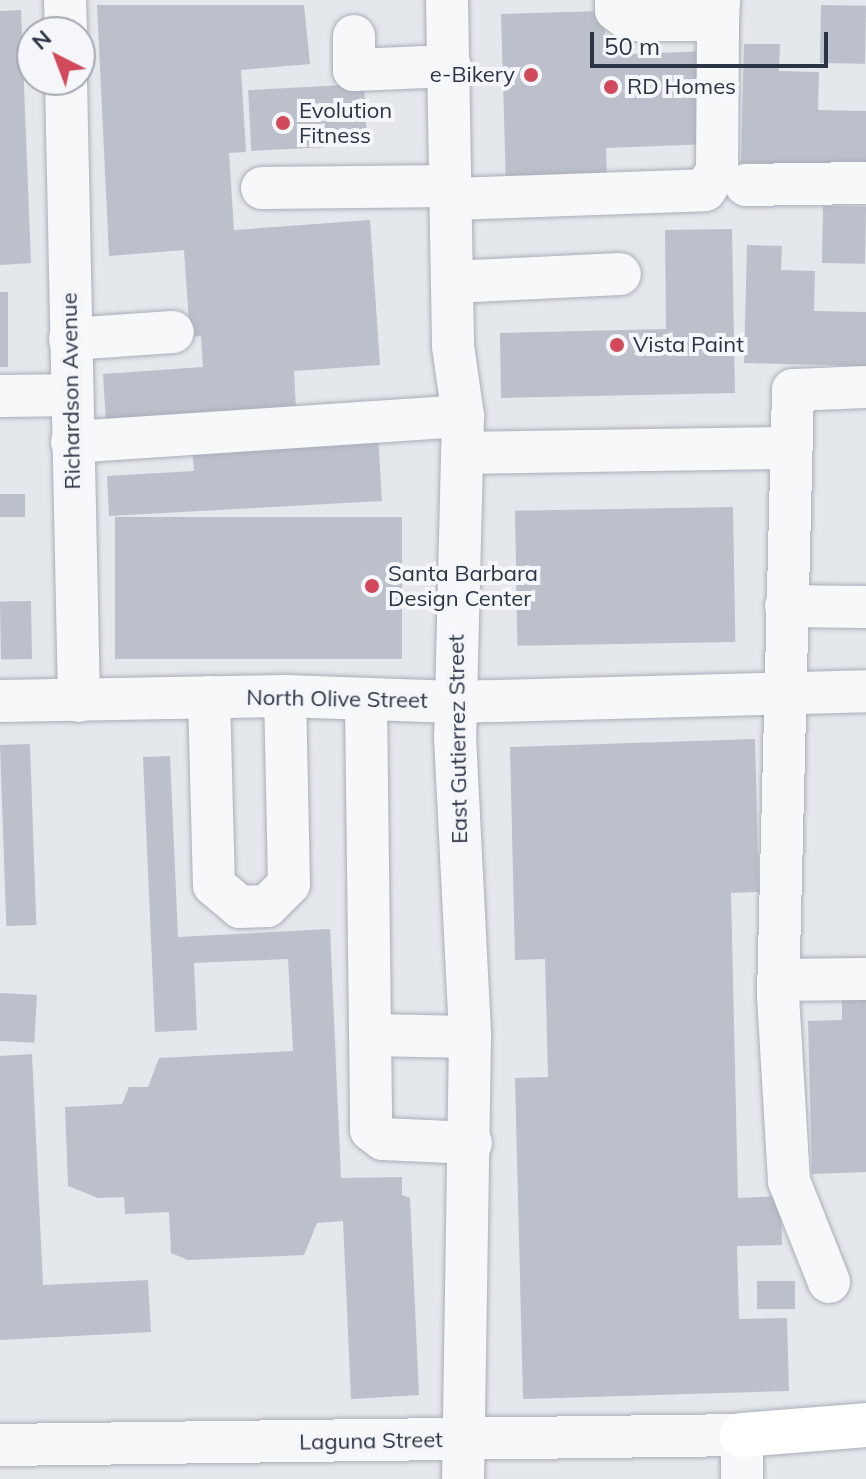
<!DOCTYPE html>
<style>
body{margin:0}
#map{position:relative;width:866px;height:1479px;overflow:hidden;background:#e4e7ec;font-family:Mulish,sans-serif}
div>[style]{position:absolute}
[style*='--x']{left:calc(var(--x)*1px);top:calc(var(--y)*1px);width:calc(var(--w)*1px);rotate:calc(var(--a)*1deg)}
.building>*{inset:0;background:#bbc0ca;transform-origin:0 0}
.roads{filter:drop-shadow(0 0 2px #a9aeb7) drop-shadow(0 0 2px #a9aeb7)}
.minor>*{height:42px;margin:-21px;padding:0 21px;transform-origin:21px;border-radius:21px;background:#f7f8fa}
.highway>*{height:44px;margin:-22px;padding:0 22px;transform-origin:22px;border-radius:22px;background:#fff}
.dots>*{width:22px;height:22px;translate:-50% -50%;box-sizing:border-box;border:4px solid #f4f6f9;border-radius:50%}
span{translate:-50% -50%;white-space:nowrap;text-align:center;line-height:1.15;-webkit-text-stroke:8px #f4f6f9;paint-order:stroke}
.poi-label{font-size:22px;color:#2b3445}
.right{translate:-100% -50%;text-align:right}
.left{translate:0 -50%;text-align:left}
.street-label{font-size:22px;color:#2b3445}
.north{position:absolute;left:16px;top:16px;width:80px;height:80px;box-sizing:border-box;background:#f4f6f9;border:2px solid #a4a8b1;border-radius:50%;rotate:318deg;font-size:22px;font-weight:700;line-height:32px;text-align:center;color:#2b3445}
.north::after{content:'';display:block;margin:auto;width:28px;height:36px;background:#d1495b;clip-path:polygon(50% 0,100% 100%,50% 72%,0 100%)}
.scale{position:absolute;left:590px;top:32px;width:238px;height:36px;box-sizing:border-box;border:4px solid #2b3445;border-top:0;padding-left:10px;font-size:24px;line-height:28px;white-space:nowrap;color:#2b3445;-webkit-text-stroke:6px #f4f6f9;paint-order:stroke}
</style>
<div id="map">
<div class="building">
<i style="clip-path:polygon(97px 5px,304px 5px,310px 64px,241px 70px,246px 152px,229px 153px,234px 230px,370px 220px,380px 365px,294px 371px,296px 409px,106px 423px,103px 374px,203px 367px,201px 336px,190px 337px,184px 250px,109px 256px)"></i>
<i style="left:821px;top:5px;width:45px;height:58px;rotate:1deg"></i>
<i style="clip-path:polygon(21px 10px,31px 263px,0 265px,0 11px)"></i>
<i style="clip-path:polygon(604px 11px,606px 55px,708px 51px,711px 144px,606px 148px,607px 183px,506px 187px,501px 14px)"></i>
<i style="clip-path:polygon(744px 44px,780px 44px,779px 71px,819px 72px,818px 110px,866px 111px,866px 166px,741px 163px)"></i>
<i style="left:364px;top:84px;width:61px;height:116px;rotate:87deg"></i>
<i style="left:823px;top:206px;width:43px;height:57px;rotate:1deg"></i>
<i style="clip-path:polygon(732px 229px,735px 393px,501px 398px,500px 333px,666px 329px,665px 230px)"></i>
<i style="clip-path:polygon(747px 245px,782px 246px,781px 270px,815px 271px,814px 311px,866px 312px,866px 366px,744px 363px)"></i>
<i style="left:0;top:292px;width:8px;height:75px"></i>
<i style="clip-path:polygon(378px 435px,382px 501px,109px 516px,107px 476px,194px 471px,192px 445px)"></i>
<i style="left:0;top:494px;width:25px;height:23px"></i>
<i style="left:733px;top:507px;width:135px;height:218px;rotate:89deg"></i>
<i style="left:115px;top:517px;width:287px;height:142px"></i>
<i style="left:31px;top:601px;width:58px;height:31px;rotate:89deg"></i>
<i style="clip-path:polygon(755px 739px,759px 892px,731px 893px,738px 1198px,781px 1196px,782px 1245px,737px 1246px,739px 1319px,787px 1318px,789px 1391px,523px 1399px,515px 1078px,548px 1077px,545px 959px,515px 960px,510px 747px)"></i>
<i style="left:30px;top:744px;width:181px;height:30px;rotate:88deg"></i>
<i style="clip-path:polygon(170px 756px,178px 937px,330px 929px,341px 1178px,402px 1177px,402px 1195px,410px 1198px,419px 1395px,351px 1399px,343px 1221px,317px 1223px,304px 1255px,188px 1260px,171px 1253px,169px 1212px,125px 1214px,124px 1197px,98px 1198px,68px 1186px,65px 1107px,122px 1104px,129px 1087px,148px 1087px,159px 1058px,293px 1051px,288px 959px,194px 963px,197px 1030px,155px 1032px,143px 757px)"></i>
<i style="clip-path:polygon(866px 990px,866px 1172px,812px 1174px,808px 1021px,842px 1020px,842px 991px)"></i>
<i style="left:0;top:993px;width:37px;height:48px;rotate:3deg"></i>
<i style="clip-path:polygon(32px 1054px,43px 1285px,148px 1280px,151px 1332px,0 1340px,0 1056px)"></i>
<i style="left:757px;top:1281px;width:38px;height:28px"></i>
</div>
<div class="roads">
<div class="minor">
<i style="--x:65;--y:0;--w:32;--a:88"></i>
<i style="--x:447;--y:0;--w:346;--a:89"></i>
<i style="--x:453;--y:346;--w:71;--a:81.9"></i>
<i style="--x:463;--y:416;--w:321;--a:91.4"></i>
<i style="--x:455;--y:737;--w:300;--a:87.1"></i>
<i style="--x:470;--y:1037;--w:442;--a:90.9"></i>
<i style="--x:616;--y:0;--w:10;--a:90"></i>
<i style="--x:616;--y:10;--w:17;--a:36"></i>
<i style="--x:630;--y:20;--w:88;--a:0"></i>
<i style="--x:718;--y:20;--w:20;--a:-87"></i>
<i style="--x:354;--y:36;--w:34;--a:90"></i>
<i style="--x:354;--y:70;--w:96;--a:-2.4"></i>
<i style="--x:66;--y:80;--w:621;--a:88.8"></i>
<i style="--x:746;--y:185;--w:120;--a:-1"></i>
<i style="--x:262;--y:188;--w:190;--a:-0.6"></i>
<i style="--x:452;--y:199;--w:253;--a:-2"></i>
<i style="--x:705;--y:190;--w:22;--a:-58"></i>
<i style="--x:717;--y:171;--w:151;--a:-89.6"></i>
<i style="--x:452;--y:282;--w:168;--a:-2.7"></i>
<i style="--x:70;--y:339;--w:103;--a:-3.9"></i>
<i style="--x:0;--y:396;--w:71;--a:-0.8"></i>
<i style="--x:72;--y:442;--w:392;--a:-3.8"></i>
<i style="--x:463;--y:453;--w:328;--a:-0.9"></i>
<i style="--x:786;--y:606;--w:80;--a:0.7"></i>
<i style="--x:209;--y:697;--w:188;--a:88.5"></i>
<i style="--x:214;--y:885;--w:34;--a:40"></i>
<i style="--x:240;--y:907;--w:27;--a:-2"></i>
<i style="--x:267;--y:906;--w:31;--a:-45"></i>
<i style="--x:289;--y:884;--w:188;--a:-91.2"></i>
<i style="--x:0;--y:701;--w:285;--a:-1"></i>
<i style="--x:285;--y:696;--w:170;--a:2"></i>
<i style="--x:455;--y:702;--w:411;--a:-1.5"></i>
<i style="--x:366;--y:702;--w:428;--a:89.3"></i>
<i style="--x:371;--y:1130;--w:15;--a:37"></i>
<i style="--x:383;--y:1139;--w:88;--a:2.6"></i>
<i style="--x:778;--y:980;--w:88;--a:-0.7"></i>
<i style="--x:371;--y:1035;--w:99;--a:1.2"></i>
<i style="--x:829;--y:1282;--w:109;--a:-111.6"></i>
<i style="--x:789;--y:1181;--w:185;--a:-93.4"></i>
<i style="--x:778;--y:996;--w:606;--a:-88.58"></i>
<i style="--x:793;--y:390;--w:73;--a:-2.4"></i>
<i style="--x:0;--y:1445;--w:742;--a:-0.77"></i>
<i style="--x:742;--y:1435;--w:44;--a:90"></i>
</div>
<div class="highway">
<i style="--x:742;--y:1435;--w:124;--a:-4.6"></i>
</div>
</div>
<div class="dots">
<i style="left:531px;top:75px;background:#d1495b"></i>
<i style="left:611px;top:87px;background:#d1495b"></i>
<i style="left:283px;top:123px;background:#d1495b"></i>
<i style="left:617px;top:345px;background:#d1495b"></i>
<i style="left:372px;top:586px;background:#d1495b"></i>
</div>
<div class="poi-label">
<span class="right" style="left:515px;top:75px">e-Bikery</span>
<span class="left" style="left:627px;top:87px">RD Homes</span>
<span class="left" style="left:299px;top:123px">Evolution<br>Fitness</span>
<span class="left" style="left:633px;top:345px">Vista Paint</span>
<span class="left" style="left:388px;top:586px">Santa Barbara<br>Design Center</span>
</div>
<div class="street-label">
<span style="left:71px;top:391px;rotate:-91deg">Richardson Avenue</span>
<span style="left:337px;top:699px;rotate:1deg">North Olive Street</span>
<span style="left:458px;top:739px;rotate:-91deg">East Gutierrez Street</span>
<span style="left:371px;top:1441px;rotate:-1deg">Laguna Street</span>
</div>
<div class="north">N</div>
<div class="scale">50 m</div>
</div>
